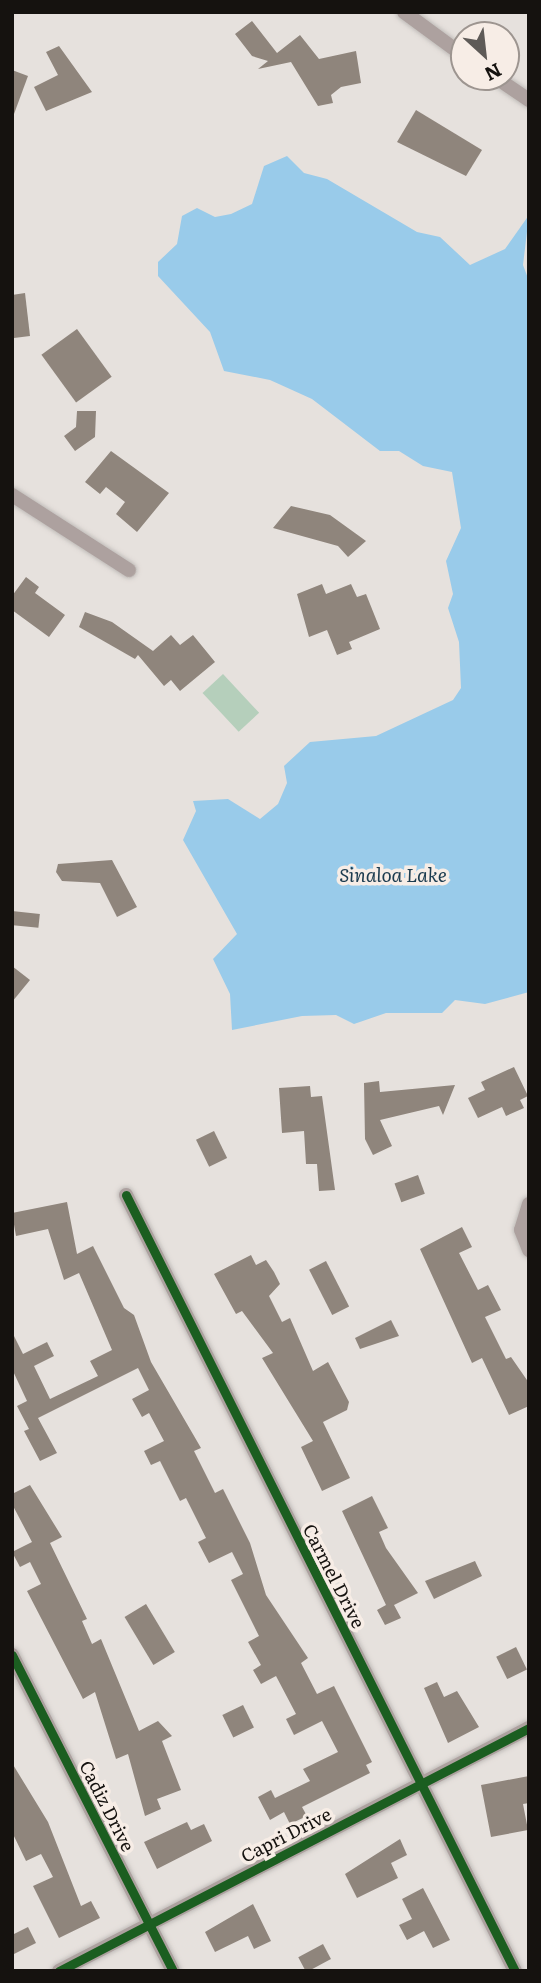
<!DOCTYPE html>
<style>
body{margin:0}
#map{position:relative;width:541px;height:1983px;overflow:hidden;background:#e6e1dd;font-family:Literata,serif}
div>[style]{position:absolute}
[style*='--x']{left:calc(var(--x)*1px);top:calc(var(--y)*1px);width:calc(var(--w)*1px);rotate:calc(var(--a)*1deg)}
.green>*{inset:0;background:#b5cfbb;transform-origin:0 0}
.water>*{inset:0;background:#99cbea}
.building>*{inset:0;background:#8f857c;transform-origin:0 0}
.roads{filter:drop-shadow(0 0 2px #c0bcb9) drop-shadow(0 0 2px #c0bcb9)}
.street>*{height:14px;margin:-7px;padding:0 7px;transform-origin:7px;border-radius:7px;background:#ada19f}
.cycleway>*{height:9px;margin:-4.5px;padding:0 4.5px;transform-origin:4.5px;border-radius:4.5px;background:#1b5e20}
span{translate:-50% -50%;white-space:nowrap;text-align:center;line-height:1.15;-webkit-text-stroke:7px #f7ede6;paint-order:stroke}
.street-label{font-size:18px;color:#15120f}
.water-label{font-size:19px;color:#1b3b4f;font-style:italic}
.frame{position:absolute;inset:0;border:14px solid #15120f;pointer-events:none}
.north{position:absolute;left:450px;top:21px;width:70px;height:70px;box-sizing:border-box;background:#f7ede6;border:2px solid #9d9590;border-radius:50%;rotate:153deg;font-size:19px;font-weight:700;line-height:28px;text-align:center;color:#15120f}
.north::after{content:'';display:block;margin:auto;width:24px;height:32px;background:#5e5a57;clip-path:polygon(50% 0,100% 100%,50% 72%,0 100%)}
</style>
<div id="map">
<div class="green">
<i style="left:223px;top:674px;width:53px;height:28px;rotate:47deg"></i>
</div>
<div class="water">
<i style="clip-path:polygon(287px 156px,304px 173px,327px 179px,417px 232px,440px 237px,470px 265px,505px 249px,529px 215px,523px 265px,529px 281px,529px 992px,485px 1004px,455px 1000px,442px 1013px,386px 1013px,354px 1024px,336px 1015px,302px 1016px,232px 1030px,230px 994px,213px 959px,237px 934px,183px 840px,196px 811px,193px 801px,228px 799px,260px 819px,278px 804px,287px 783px,284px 766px,310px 742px,376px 736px,453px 700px,461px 688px,459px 642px,448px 608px,453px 594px,446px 561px,461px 528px,452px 472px,423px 466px,399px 451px,380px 451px,312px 399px,270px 380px,224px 371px,210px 332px,158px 276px,158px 262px,177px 244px,182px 216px,197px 208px,215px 217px,231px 214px,252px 204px,264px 166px)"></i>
</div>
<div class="building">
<i style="clip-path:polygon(252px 21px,277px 53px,300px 35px,319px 59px,356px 51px,361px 83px,341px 87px,331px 95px,333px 103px,318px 106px,291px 62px,258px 69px,268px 61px,252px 56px,235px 34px)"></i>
<i style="clip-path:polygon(59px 46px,92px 92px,46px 111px,34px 87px,58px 75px,46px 52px)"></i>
<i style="clip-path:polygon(12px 70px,28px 76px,14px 114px,12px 114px)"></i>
<i style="clip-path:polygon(416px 110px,482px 150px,466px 176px,397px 142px)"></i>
<i style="clip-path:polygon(25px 293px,30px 336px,14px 338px,12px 295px)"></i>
<i style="left:77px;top:329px;width:59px;height:44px;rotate:54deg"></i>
<i style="clip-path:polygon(77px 411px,96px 411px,95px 437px,75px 451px,64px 436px,76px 427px)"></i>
<i style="clip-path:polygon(111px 451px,169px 493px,137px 532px,116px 514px,125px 502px,106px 487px,100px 494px,85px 482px)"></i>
<i style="clip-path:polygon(291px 506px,330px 515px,366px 541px,348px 557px,338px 546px,273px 528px)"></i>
<i style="clip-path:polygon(26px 577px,39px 587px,35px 593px,65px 615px,49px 637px,12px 610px,12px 596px)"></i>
<i style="clip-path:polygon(322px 584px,326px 594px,351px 584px,357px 597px,366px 594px,380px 629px,349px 642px,352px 649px,337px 655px,327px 630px,309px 637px,297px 594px)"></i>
<i style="clip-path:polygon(85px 612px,112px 622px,153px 651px,171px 635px,180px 645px,193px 635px,215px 662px,180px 691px,171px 680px,164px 686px,138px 655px,135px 659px,79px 627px)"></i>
<i style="clip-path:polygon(112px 860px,137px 907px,117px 917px,100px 883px,62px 881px,56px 872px,58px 864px)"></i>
<i style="left:12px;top:911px;width:28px;height:14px;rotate:6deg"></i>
<i style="clip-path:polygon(12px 966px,30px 980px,12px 1002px)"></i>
<i style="clip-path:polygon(514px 1067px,528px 1096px,520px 1100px,524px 1108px,506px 1116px,502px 1107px,478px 1118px,468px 1098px,485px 1090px,481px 1082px)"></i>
<i style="clip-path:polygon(379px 1081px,380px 1092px,455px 1085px,443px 1115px,439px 1106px,380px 1120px,392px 1146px,373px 1155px,365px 1139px,364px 1083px)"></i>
<i style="clip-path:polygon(310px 1086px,311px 1097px,322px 1096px,335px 1190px,319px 1191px,317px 1164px,306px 1164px,304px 1131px,282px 1133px,279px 1088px)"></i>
<i style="left:214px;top:1131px;width:30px;height:20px;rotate:64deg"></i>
<i style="left:418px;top:1175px;width:20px;height:25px;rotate:70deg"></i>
<i style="clip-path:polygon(67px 1202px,77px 1254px,93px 1246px,124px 1308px,134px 1315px,151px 1362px,201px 1448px,194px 1451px,215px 1493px,223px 1489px,250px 1543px,266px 1595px,308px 1658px,301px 1663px,317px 1694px,334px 1686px,372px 1762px,366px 1765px,370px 1773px,302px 1807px,307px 1816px,290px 1824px,284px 1812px,270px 1820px,258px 1797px,271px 1790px,275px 1798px,310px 1781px,303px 1769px,338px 1752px,322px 1721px,294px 1735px,286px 1719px,296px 1714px,276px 1676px,261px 1684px,253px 1670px,261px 1665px,248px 1642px,259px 1636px,231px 1580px,243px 1574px,232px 1552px,209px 1563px,198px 1542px,206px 1538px,186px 1498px,180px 1501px,160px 1461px,151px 1465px,144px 1451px,164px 1441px,149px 1413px,142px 1417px,132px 1399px,149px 1390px,138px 1368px,38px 1418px,57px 1453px,40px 1461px,24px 1431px,29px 1429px,17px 1406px,27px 1401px,12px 1369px,12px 1332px,23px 1354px,47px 1342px,54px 1356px,34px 1366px,50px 1399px,98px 1376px,90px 1361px,112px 1350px,79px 1273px,64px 1280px,48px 1229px,16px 1236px,12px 1213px)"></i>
<i style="clip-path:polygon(462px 1227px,472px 1247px,459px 1253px,478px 1290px,488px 1285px,501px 1310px,485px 1317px,506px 1359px,511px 1357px,529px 1383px,529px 1406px,509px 1415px,482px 1358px,472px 1363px,420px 1249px)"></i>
<i style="clip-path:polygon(251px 1255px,256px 1265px,266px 1260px,274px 1272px,280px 1284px,269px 1296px,282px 1322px,290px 1318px,313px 1371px,328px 1362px,349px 1402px,347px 1410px,323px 1422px,350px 1478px,322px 1491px,301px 1447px,313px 1441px,262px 1358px,273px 1353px,242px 1311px,236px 1314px,214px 1274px)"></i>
<i style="left:326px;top:1261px;width:51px;height:19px;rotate:63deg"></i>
<i style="clip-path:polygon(391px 1320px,399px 1336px,360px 1349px,355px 1338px)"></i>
<i style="clip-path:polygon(30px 1485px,62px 1537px,50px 1543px,87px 1619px,82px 1621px,92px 1644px,101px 1639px,139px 1731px,158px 1721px,172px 1736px,162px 1741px,181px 1790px,157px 1799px,161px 1809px,145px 1816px,128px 1754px,116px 1759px,95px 1692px,83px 1699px,27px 1591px,41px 1584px,30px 1562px,20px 1567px,12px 1552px,32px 1542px,12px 1504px,12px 1494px)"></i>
<i style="clip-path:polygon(372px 1496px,388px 1528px,379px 1532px,386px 1548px,418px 1593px,394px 1605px,401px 1618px,385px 1625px,377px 1610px,386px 1605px,342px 1511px)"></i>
<i style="clip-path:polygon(475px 1561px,482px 1576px,434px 1599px,425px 1581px)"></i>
<i style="left:146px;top:1604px;width:56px;height:25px;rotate:59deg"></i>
<i style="left:516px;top:1647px;width:25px;height:22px;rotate:64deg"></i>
<i style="clip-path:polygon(437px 1682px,444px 1697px,457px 1691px,479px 1727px,448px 1743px,424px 1688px)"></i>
<i style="left:243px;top:1705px;width:25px;height:23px;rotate:64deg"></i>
<i style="clip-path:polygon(12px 1763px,48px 1822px,81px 1906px,91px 1901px,100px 1918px,59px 1938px,33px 1886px,53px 1877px,41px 1854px,26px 1861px,12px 1832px)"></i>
<i style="clip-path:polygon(529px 1776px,529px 1803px,523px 1804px,528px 1830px,491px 1837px,481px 1785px)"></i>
<i style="clip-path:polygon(187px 1822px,191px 1830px,204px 1824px,212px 1841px,157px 1869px,144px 1842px)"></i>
<i style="clip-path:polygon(400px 1839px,407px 1855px,391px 1863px,398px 1878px,357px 1898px,345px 1874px)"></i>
<i style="clip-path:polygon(423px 1888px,450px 1940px,433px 1948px,424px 1931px,407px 1940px,399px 1925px,412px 1919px,402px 1899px)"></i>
<i style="clip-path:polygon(253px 1904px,271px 1941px,254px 1949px,248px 1936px,215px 1952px,205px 1932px)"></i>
<i style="clip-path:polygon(28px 1927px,36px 1943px,12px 1955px,12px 1935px)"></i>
<i style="left:323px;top:1944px;width:17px;height:28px;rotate:62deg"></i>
</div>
<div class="roads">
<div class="street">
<i style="--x:404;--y:12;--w:74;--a:36.3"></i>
<i style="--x:495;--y:77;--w:41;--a:34.1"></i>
<i style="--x:12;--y:495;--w:139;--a:32.7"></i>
<i style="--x:126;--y:1195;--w:868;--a:63.38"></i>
<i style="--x:529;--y:1204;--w:27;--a:107"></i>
<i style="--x:521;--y:1230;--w:22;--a:68"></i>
<i style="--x:12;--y:1655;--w:355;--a:63"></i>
<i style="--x:59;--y:1971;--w:529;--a:-27.34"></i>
</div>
</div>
<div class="cycleway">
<i style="--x:126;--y:1195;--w:868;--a:63.38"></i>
<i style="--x:12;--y:1655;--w:355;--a:63"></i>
<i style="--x:59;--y:1971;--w:529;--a:-27.34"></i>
</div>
<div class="street-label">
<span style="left:334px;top:1576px;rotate:63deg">Carmel Drive</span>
<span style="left:107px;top:1806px;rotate:63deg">Cadiz Drive</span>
<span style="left:286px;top:1835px;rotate:-27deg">Capri Drive</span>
</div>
<div class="water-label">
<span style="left:393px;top:875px">Sinaloa Lake</span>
</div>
<div class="frame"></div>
<div class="north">N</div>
</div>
